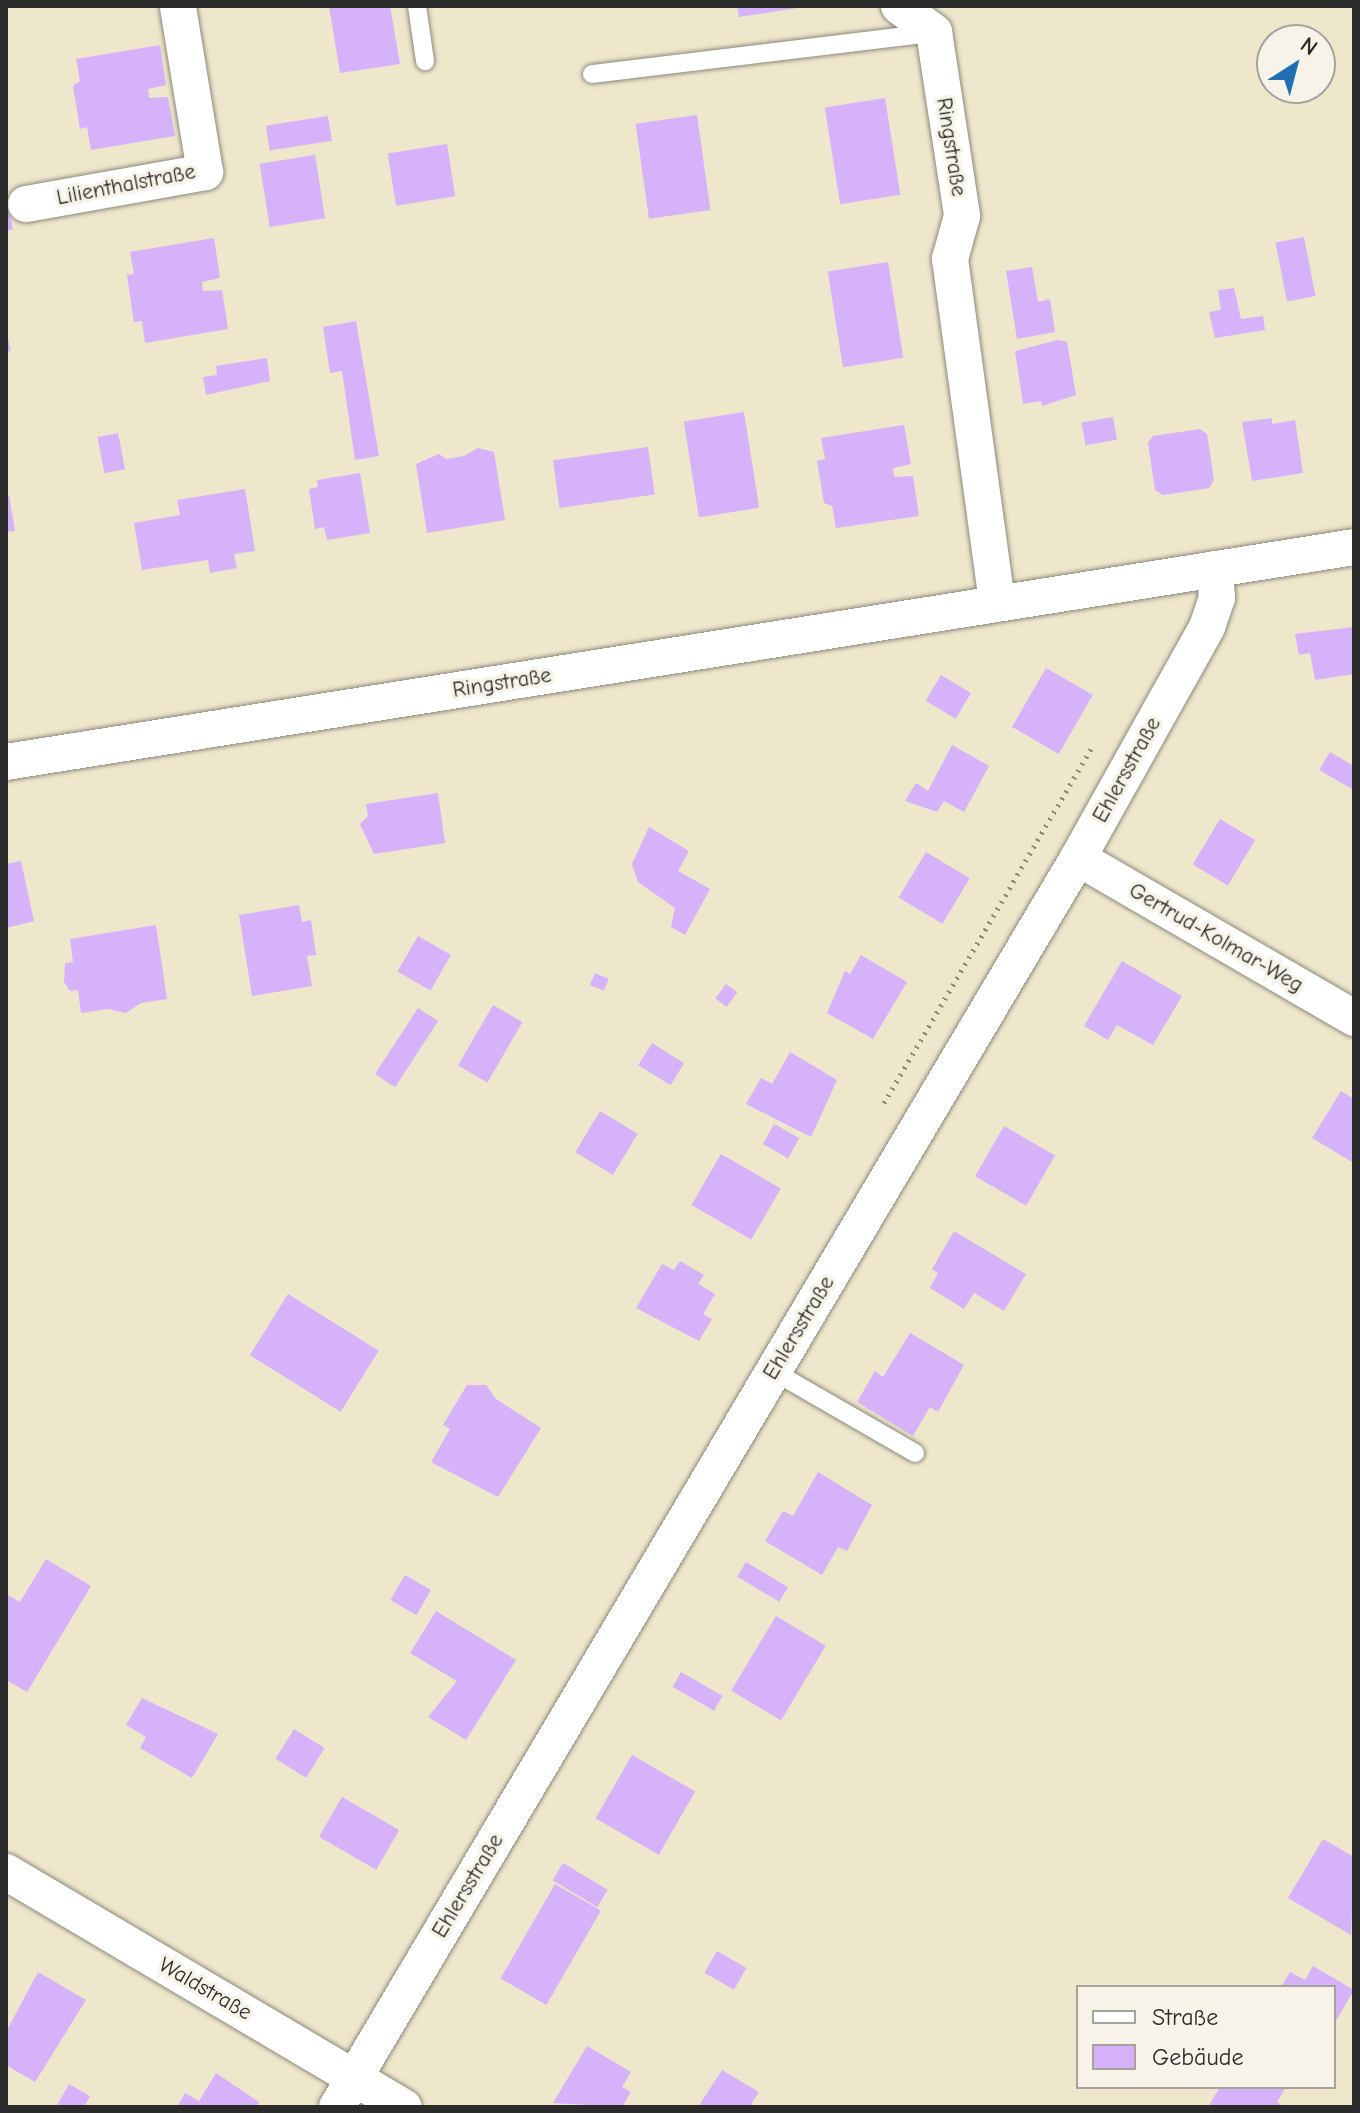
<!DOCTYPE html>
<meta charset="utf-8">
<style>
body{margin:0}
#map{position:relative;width:1360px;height:2113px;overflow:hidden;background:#eee7cc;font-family:"Comic Neue",sans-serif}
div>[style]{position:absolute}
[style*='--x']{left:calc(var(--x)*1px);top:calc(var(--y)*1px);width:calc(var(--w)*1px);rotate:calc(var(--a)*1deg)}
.building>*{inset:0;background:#d5b2fa;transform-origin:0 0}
.path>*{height:5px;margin-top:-2.5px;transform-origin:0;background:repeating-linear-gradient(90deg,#8c897c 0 2px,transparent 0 8px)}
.roads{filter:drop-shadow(0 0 2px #8c897c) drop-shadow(0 0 2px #8c897c)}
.service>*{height:18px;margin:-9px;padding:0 9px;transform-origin:9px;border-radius:9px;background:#fff}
.minor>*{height:36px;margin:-18px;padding:0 18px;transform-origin:18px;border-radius:18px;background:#fff}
span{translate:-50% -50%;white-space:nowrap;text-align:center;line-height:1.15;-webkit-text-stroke:7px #f7f3e8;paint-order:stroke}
.street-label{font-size:22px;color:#2b2b2b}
.frame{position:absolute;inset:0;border:8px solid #2b2b2b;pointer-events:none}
.legend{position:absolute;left:1076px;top:1985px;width:260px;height:104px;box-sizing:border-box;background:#f7f3e8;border:2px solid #a5a39c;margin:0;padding:10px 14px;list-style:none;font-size:24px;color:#2b2b2b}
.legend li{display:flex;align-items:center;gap:16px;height:40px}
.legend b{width:40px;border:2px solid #a5a39c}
.north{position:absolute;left:1256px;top:24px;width:80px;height:80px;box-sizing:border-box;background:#f7f3e8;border:2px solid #a5a39c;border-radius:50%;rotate:36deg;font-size:22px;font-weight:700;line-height:32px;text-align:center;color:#2b2b2b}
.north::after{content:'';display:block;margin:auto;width:28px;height:36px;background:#1f6fb2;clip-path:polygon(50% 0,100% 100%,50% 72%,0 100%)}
</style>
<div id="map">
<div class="building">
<i style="clip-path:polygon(329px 6px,390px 6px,400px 64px,340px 73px)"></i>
<i style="clip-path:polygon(737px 6px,798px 6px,798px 8px,739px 17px)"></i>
<i style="clip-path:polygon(160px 45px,166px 85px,148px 89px,149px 98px,168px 97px,175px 136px,91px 150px,87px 127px,80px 129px,73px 86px,80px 81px,76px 59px)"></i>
<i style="left:885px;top:98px;width:98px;height:61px;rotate:81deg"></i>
<i style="left:697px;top:115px;width:96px;height:62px;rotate:82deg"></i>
<i style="left:328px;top:116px;width:25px;height:63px;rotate:81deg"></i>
<i style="left:447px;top:144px;width:53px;height:60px;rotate:81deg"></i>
<i style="left:315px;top:155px;width:64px;height:56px;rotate:81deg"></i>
<i style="clip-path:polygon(6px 198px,13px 229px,6px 231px)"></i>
<i style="left:1304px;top:237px;width:60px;height:29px;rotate:79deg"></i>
<i style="clip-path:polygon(214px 238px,220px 278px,202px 282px,203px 291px,222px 290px,228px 329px,145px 343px,142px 321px,134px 322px,133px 317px,127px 275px,134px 274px,130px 252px)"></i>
<i style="left:888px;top:262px;width:97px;height:61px;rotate:81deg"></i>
<i style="clip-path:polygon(1032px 267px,1038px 302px,1050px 299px,1055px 332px,1017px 339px,1006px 271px)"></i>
<i style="clip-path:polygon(1234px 288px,1241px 319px,1263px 316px,1265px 330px,1215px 338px,1209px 312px,1221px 310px,1218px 290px)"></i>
<i style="clip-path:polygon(356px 321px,379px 456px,355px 460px,342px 371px,330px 373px,323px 327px)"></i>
<i style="clip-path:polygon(6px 331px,11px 351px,6px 352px)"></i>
<i style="clip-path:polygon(1058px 340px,1067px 342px,1076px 395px,1042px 406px,1041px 401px,1023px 404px,1015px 351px)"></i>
<i style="clip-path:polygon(267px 358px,270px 381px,206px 395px,203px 377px,217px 375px,216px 366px)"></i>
<i style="left:744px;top:412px;width:97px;height:61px;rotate:81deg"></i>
<i style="left:1113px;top:417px;width:23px;height:32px;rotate:80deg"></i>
<i style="clip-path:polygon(1272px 418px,1272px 424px,1295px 420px,1303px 473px,1252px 481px,1242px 422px)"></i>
<i style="clip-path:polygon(904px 425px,911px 464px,893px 468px,894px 477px,913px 476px,919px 516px,836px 528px,832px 506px,824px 503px,817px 461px,825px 459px,821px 438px)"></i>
<i style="clip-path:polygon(1200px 429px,1207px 434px,1214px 480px,1209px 488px,1163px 495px,1155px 490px,1148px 443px,1153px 436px)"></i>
<i style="left:118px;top:433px;width:37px;height:21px;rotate:79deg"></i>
<i style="left:648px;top:447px;width:48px;height:96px;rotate:82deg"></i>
<i style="clip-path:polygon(478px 448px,494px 452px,505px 520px,427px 533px,416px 464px,439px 454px,446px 459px,464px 456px)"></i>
<i style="clip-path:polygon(360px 473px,370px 533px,327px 540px,324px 527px,315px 529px,309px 489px,318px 487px,317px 480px)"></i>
<i style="clip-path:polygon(245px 489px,255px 551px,234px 554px,237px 568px,210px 573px,208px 560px,142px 570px,134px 523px,180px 515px,177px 500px)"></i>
<i style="clip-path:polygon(6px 495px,9px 495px,15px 531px,6px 532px)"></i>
<i style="clip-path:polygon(1354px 627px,1354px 674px,1315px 680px,1310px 653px,1299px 655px,1295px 634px)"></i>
<i style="left:1046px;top:668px;width:54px;height:68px;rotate:30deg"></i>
<i style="left:941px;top:675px;width:35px;height:30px;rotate:31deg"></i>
<i style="clip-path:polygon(952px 745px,989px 766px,964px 812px,944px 801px,937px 812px,905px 801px,916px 783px,928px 791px)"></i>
<i style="clip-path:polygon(1330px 752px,1354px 766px,1354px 790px,1319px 770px)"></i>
<i style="clip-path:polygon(438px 793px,445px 843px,374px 854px,360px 824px,368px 816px,366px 804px)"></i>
<i style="left:1220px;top:819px;width:41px;height:53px;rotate:31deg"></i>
<i style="clip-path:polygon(649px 827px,689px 851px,678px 871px,710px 889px,685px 935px,671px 927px,675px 908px,638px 882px,632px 864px)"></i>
<i style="left:926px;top:852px;width:51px;height:53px;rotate:31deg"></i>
<i style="clip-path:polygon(21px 861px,34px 921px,6px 928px,6px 864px)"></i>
<i style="clip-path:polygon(299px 905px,302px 922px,311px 920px,316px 955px,307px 956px,312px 986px,252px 996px,239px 915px)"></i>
<i style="clip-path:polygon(156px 925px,167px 999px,141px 1003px,126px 1013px,108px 1009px,81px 1013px,78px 990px,70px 991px,64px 982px,65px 963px,73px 962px,70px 939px)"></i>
<i style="left:418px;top:936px;width:38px;height:41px;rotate:30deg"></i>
<i style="clip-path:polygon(861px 955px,907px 982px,873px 1039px,827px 1013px,845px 971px,850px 974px)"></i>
<i style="clip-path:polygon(1122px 961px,1182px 996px,1153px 1045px,1117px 1025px,1108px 1040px,1084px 1026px)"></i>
<i style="left:595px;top:973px;width:15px;height:13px;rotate:23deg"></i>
<i style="left:726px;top:984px;width:14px;height:18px;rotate:36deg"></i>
<i style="left:493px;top:1005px;width:34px;height:70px;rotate:30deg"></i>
<i style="left:418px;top:1008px;width:24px;height:79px;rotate:33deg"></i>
<i style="left:652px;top:1043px;width:38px;height:26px;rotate:32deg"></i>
<i style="clip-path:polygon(790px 1052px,837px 1080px,811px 1137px,746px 1104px,761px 1078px,772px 1084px)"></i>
<i style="clip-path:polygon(1341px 1091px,1354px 1099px,1354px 1163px,1312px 1138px)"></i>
<i style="left:600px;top:1111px;width:44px;height:48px;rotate:31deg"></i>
<i style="left:774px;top:1124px;width:29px;height:23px;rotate:29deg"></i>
<i style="left:1004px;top:1126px;width:59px;height:58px;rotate:30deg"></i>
<i style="left:721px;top:1154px;width:69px;height:59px;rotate:30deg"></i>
<i style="clip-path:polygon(954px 1231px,1026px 1274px,1004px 1311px,974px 1293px,964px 1309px,930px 1288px,938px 1273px,932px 1269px)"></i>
<i style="clip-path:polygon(680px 1261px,704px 1275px,698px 1284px,715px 1294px,703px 1314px,712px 1319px,699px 1341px,636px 1308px,662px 1264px,674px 1270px)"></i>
<i style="left:288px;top:1294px;width:107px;height:72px;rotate:32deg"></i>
<i style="clip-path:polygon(910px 1333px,964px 1365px,938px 1412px,930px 1407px,913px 1436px,857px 1402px,875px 1371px,883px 1377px)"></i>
<i style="clip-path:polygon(467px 1385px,486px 1385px,496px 1399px,541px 1428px,498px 1497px,431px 1462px,450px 1429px,443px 1425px)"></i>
<i style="clip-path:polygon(818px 1472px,872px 1505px,847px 1551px,838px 1547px,822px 1575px,765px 1541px,783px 1511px,793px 1516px)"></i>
<i style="clip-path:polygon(46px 1559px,91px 1586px,27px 1692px,6px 1680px,6px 1594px,20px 1602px)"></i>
<i style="left:746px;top:1562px;width:49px;height:17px;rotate:31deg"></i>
<i style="left:405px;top:1575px;width:30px;height:29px;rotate:30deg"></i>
<i style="clip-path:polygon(436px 1611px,516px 1660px,466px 1740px,428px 1717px,457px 1681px,410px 1653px)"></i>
<i style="left:776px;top:1616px;width:58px;height:87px;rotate:31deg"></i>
<i style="left:681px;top:1672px;width:48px;height:17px;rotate:30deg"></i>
<i style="clip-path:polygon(142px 1698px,218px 1734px,192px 1778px,140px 1748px,146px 1737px,126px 1725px)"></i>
<i style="left:294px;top:1729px;width:36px;height:35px;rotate:32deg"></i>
<i style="left:632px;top:1755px;width:73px;height:73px;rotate:30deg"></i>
<i style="left:342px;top:1797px;width:66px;height:46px;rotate:30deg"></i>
<i style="clip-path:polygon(1323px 1839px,1354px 1857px,1351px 1935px,1288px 1898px)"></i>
<i style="left:563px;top:1863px;width:52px;height:20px;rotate:31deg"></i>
<i style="left:555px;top:1884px;width:53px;height:109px;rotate:30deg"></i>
<i style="left:717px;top:1951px;width:34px;height:25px;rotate:30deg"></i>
<i style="clip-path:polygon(1313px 1966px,1354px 1990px,1334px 2024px,1334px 1987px,1281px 1987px,1290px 1972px,1305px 1980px)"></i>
<i style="clip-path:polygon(38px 1972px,86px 2000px,35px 2082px,6px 2065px,6px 2032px)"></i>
<i style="clip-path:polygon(587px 2046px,631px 2072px,622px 2087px,631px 2092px,622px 2107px,553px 2103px)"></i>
<i style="clip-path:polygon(722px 2070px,759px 2092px,751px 2104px,756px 2107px,698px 2107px)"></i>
<i style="clip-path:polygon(216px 2073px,259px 2102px,256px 2107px,177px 2107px,185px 2093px,199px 2101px)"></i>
<i style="clip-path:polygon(69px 2084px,90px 2096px,84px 2107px,56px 2107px)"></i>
<i style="clip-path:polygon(1220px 2087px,1286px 2087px,1277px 2102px,1285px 2107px,1208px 2107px)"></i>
</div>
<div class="path">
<i style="--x:884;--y:1103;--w:414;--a:-59.7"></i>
</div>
<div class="roads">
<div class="service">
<i style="--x:417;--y:6;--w:56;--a:81.7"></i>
<i style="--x:592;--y:74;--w:341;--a:-6.9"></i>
<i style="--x:773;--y:1371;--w:164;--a:30"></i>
</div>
<div class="minor">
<i style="--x:899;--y:6;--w:44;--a:36.6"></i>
<i style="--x:934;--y:32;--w:186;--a:81.3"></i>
<i style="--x:962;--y:216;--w:45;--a:105.6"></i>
<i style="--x:950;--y:259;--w:345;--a:82.2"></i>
<i style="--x:26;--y:204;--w:182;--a:-10.1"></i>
<i style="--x:205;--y:172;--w:167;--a:-99.3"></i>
<i style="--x:6;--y:762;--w:1365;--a:-9.06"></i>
<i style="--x:1078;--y:858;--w:319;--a:30.1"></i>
<i style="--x:6;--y:1872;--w:462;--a:30.6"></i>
<i style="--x:337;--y:2107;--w:1452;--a:-59.32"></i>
<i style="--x:1078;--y:858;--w:265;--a:-60.8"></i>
<i style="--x:1207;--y:627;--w:31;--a:-71"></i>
<i style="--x:1217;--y:598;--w:29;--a:-94"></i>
</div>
</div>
<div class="street-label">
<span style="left:951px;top:147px;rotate:81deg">Ringstraße</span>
<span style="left:126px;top:185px;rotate:-11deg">Lilienthalstraße</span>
<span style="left:502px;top:683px;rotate:-9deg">Ringstraße</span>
<span style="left:1127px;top:770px;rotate:-61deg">Ehlersstraße</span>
<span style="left:1216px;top:938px;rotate:30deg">Gertrud-Kolmar-Weg</span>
<span style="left:799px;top:1328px;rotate:-59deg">Ehlersstraße</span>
<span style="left:468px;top:1886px;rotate:-59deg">Ehlersstraße</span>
<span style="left:205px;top:1989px;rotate:30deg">Waldstraße</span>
</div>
<div class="frame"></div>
<ul class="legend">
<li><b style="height:10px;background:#fff"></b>Straße</li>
<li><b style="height:22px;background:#d5b2fa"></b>Gebäude</li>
</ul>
<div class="north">N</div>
</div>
